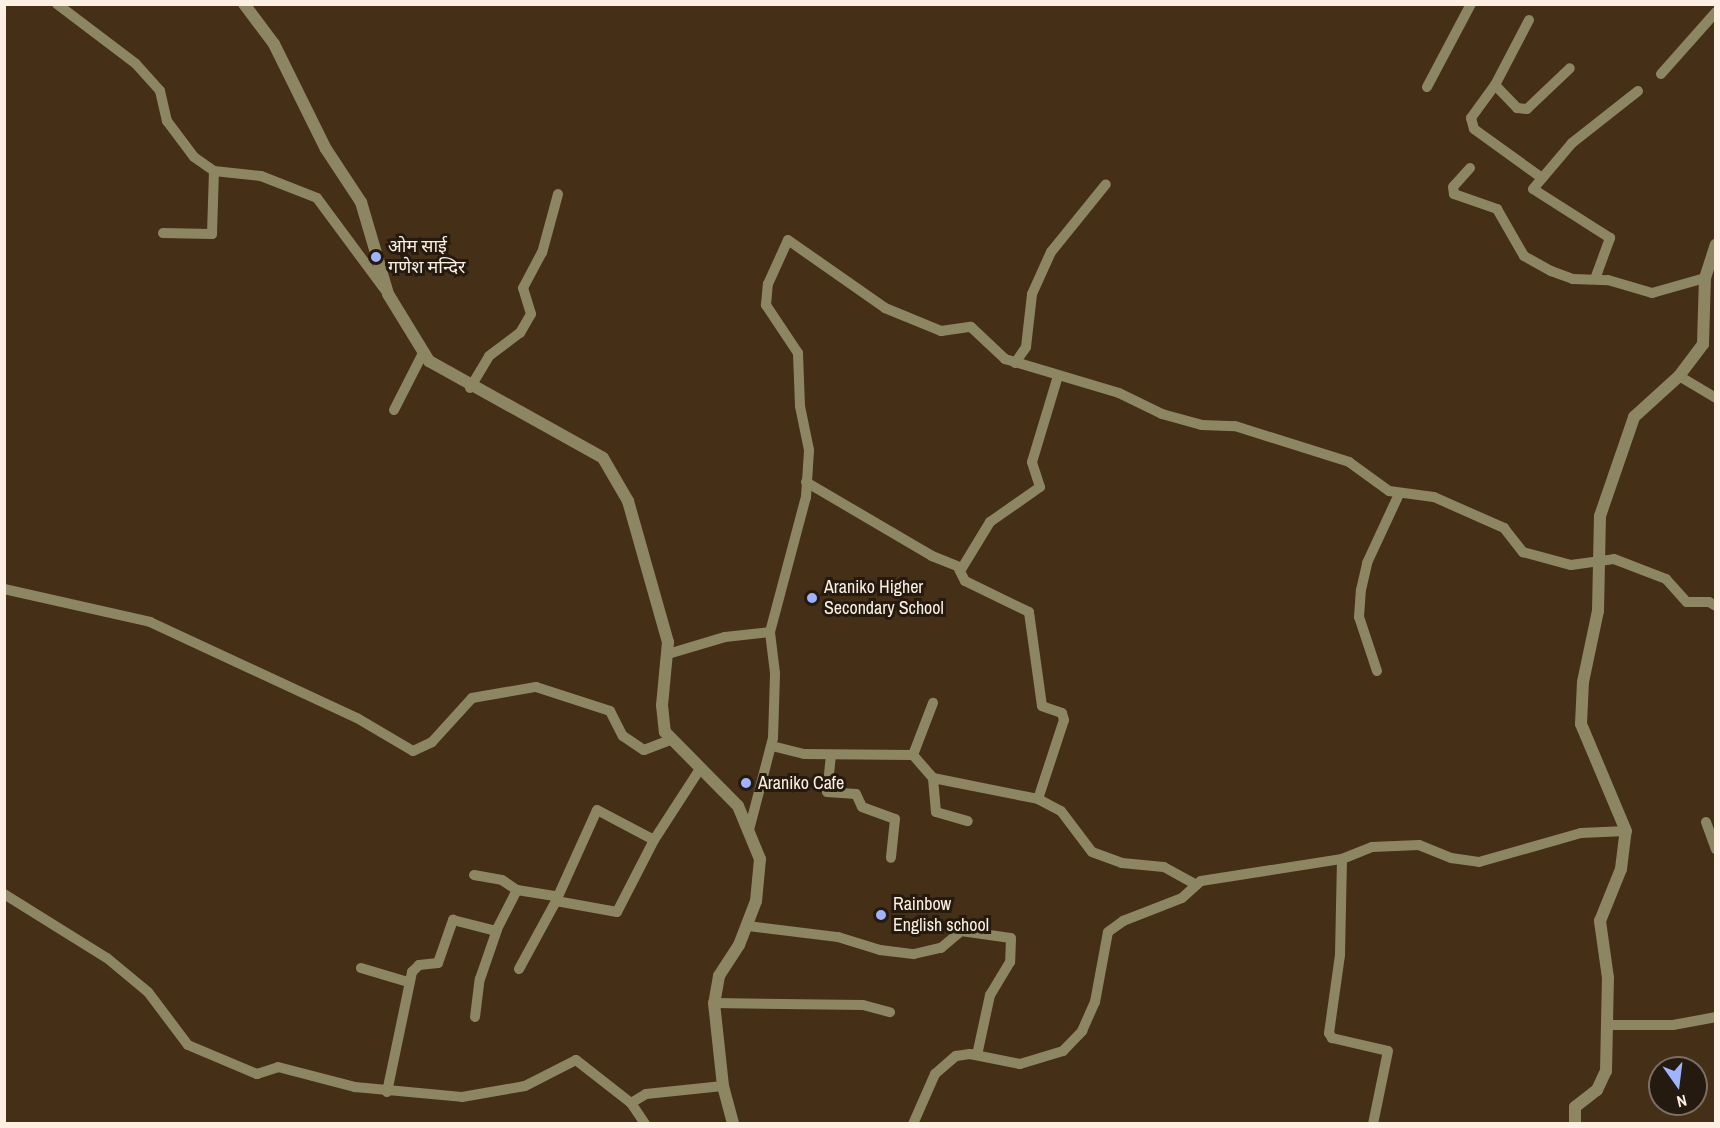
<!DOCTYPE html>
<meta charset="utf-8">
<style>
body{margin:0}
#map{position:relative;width:1720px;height:1128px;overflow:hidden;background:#452f17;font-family:"Archivo Narrow","Noto Sans Devanagari",sans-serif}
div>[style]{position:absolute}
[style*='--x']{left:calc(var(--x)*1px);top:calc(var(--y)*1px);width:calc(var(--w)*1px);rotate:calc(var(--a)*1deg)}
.minor>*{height:10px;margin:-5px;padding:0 5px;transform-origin:5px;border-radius:5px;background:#8d8662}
.tertiary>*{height:12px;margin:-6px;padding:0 6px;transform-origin:6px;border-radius:6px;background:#8d8662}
.dots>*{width:16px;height:16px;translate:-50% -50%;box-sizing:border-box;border:3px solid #241a0f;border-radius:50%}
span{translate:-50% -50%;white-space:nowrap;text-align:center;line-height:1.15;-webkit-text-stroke:6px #241a0f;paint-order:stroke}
.poi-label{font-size:18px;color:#fdefe1}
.left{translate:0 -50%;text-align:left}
.frame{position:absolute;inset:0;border:6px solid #fdefe1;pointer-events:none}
.north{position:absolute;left:1648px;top:1056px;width:60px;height:60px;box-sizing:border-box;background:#241a0f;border:2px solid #7b6f63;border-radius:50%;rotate:166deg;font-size:16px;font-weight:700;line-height:24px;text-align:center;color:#fdefe1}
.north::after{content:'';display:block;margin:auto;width:21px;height:27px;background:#a0b3fd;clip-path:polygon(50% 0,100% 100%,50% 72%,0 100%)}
</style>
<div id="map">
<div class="minor">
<i style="--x:57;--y:4;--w:99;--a:37.2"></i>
<i style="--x:136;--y:64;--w:36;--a:48"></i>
<i style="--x:160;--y:91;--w:31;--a:77"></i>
<i style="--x:167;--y:121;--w:45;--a:53.1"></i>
<i style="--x:194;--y:157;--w:24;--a:35"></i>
<i style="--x:214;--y:171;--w:47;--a:6.1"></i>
<i style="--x:261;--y:176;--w:60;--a:21.4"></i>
<i style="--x:317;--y:198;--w:114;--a:53.5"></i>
<i style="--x:1529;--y:20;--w:73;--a:117.6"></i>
<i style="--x:1495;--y:85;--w:41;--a:126"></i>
<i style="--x:1471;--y:118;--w:11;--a:75"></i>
<i style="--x:1474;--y:129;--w:84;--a:35.8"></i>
<i style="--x:1661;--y:74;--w:83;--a:-48.4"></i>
<i style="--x:1495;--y:85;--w:32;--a:46"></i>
<i style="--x:1517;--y:108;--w:10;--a:6"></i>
<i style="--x:1527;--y:109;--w:59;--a:-43.6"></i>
<i style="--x:1427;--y:87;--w:94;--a:-62.1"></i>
<i style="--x:1470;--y:168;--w:25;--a:132"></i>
<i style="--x:1453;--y:187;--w:7;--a:82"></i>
<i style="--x:1454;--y:194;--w:46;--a:19.2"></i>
<i style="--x:1497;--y:209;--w:54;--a:60.1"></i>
<i style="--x:1524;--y:256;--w:31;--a:29"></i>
<i style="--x:1551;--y:271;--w:23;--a:20"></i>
<i style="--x:1573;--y:279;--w:35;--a:2"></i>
<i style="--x:1608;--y:280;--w:46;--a:16.5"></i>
<i style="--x:1652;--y:293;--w:55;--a:-15.8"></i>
<i style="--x:163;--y:233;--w:49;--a:1.2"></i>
<i style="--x:212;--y:234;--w:63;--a:-88.2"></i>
<i style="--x:1595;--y:279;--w:44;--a:-69.9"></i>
<i style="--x:1610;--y:238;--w:91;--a:-147.5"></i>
<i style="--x:1533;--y:189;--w:60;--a:-49.7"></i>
<i style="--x:1572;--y:143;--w:84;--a:-38.2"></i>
<i style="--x:1015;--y:363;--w:19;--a:-55"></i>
<i style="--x:1026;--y:347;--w:53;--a:-83.5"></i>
<i style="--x:1032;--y:294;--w:46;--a:-65.7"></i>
<i style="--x:1051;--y:252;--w:87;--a:-51"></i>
<i style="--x:1679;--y:376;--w:43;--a:30.7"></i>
<i style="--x:470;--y:388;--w:37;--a:-59"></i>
<i style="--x:489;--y:356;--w:39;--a:-37"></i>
<i style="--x:520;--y:333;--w:22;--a:-60"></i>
<i style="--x:531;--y:314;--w:27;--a:-107"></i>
<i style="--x:523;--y:288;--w:40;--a:-62"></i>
<i style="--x:542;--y:253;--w:61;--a:-74.8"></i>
<i style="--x:394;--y:410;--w:64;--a:-63"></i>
<i style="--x:806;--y:482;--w:146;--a:30.4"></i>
<i style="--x:932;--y:556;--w:32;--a:22"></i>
<i style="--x:962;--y:568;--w:54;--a:-58.7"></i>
<i style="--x:990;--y:522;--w:61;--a:-35"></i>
<i style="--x:1040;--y:487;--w:26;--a:-108"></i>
<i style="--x:1032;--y:462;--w:90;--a:-73.2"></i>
<i style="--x:4;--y:589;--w:150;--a:12.7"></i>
<i style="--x:150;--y:622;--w:228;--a:24.9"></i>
<i style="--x:357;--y:718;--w:65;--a:30.5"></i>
<i style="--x:413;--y:751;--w:21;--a:-25"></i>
<i style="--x:432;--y:742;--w:59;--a:-47.7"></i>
<i style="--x:472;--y:698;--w:65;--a:-9.8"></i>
<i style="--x:536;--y:687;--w:78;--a:18"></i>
<i style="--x:610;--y:711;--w:28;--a:63"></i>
<i style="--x:623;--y:736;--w:25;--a:34"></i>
<i style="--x:644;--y:750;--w:28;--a:-21"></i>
<i style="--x:668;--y:654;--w:59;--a:-16.6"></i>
<i style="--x:725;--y:637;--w:45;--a:-6.3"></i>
<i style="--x:1377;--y:671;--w:57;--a:-108.4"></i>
<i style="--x:1359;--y:617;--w:27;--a:-86"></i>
<i style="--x:1361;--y:590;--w:28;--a:-77"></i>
<i style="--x:1367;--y:563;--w:76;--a:-65.1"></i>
<i style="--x:772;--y:746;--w:33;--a:14"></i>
<i style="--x:804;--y:754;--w:109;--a:0.5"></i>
<i style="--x:913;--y:755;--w:30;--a:49"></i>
<i style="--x:933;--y:778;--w:34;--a:85"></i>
<i style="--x:936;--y:812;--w:33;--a:16"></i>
<i style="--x:831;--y:755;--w:37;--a:96"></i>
<i style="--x:827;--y:792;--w:29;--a:4"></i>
<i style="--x:856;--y:794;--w:14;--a:65"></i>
<i style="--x:862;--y:807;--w:35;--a:20"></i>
<i style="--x:895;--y:819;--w:39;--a:96"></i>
<i style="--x:913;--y:755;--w:56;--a:-69"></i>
<i style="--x:933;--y:778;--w:107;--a:11.3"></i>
<i style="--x:1038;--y:799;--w:83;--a:-71.8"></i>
<i style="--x:1064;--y:720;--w:7;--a:-106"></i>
<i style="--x:1062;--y:713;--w:21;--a:-161"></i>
<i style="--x:1042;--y:706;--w:95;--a:-97.9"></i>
<i style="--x:1029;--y:612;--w:71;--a:-154.2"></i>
<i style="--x:965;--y:581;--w:13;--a:-117"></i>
<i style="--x:1038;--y:799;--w:26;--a:28"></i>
<i style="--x:1061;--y:811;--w:51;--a:52.9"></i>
<i style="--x:1092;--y:852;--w:32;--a:20"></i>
<i style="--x:1122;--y:863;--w:42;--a:5.4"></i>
<i style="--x:1164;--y:867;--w:37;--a:29"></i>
<i style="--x:1706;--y:822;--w:29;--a:70"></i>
<i style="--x:749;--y:830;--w:95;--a:-75.4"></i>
<i style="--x:773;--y:738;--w:65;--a:-88.2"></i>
<i style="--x:775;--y:673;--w:41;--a:-97"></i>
<i style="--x:770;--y:632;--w:140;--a:-75.1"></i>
<i style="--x:806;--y:497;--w:47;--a:-86.3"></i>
<i style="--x:809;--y:450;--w:45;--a:-101.6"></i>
<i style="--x:800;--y:406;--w:53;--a:-92.2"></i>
<i style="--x:798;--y:353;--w:58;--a:-123.7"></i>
<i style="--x:766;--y:305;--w:21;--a:-85"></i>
<i style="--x:768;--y:284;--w:48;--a:-65.6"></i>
<i style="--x:788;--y:240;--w:118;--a:35"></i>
<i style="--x:885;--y:308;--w:61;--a:22.3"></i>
<i style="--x:941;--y:331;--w:30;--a:-8"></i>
<i style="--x:971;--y:327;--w:47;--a:43.3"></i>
<i style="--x:1005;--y:359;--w:119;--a:16.6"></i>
<i style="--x:1119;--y:393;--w:48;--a:26"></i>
<i style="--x:1162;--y:414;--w:41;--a:15.4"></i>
<i style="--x:1202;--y:425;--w:33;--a:2"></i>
<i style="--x:1235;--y:426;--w:120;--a:17.5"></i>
<i style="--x:1349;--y:462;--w:49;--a:35.9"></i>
<i style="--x:1389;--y:491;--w:45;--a:7.6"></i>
<i style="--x:1434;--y:497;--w:77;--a:23.9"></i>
<i style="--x:1504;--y:528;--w:31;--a:52"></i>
<i style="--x:1523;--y:552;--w:50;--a:15.2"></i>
<i style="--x:1571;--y:565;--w:43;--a:-7.9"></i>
<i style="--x:1614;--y:559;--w:56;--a:21"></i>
<i style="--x:1666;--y:579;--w:31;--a:48"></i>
<i style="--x:1687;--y:602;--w:22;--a:0"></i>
<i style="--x:1709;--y:602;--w:8;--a:30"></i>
<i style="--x:654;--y:840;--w:64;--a:-152.2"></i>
<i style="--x:597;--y:810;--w:100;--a:114.3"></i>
<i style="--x:556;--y:901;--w:62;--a:10.2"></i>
<i style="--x:617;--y:912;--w:81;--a:-62.8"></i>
<i style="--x:654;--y:840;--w:85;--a:-57.1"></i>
<i style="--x:1342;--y:859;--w:96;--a:91.2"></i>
<i style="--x:1340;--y:955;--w:79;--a:98"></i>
<i style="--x:1329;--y:1033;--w:6;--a:59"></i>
<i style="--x:1332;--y:1038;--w:57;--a:13.1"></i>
<i style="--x:1388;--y:1051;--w:75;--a:101.6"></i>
<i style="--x:474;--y:875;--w:28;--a:10"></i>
<i style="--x:502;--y:880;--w:18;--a:34"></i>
<i style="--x:4;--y:894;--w:121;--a:31.9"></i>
<i style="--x:107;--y:958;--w:53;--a:39.7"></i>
<i style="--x:148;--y:992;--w:66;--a:53"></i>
<i style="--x:188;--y:1045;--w:75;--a:22.8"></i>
<i style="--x:257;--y:1074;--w:22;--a:-18"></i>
<i style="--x:278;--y:1067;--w:80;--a:14.6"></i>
<i style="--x:355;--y:1087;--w:107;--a:5.3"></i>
<i style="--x:462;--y:1097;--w:64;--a:-9.9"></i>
<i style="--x:525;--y:1086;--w:57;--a:-27"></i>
<i style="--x:576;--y:1060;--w:70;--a:38"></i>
<i style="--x:631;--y:1103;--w:25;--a:56"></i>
<i style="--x:748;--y:926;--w:91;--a:7"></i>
<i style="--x:838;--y:937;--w:44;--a:17.2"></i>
<i style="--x:880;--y:950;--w:34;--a:7"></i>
<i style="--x:914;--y:954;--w:28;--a:-13"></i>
<i style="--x:941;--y:948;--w:26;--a:-40"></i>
<i style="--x:961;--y:931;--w:50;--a:8"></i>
<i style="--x:1011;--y:938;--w:24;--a:92"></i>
<i style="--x:1010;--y:962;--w:39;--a:121"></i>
<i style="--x:990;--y:995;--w:61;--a:102.2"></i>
<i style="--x:361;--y:968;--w:49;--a:16.6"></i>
<i style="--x:519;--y:969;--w:77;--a:-61.4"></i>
<i style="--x:714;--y:1003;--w:149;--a:0.8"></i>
<i style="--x:863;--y:1005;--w:28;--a:15"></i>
<i style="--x:475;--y:1017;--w:38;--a:-83"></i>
<i style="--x:480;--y:979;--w:52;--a:-70.9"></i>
<i style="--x:1608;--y:1025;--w:65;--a:0"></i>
<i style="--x:1673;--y:1025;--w:44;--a:-10.5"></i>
<i style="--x:387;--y:1092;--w:123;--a:-78.2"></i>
<i style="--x:412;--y:972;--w:10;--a:-45"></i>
<i style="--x:419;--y:965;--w:19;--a:-6"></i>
<i style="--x:438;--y:963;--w:46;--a:-70.8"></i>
<i style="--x:453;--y:920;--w:44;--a:14.3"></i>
<i style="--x:496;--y:931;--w:46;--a:-62.9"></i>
<i style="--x:517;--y:890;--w:38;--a:9"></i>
<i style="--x:631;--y:1103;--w:17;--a:-31"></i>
<i style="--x:646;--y:1094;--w:77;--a:-5.9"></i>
<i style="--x:913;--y:1124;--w:55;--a:-66.3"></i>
<i style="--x:935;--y:1074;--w:28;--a:-41"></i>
<i style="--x:956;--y:1056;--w:14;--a:-8"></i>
<i style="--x:970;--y:1054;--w:51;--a:11.3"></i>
<i style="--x:1020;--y:1064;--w:45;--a:-16.8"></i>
<i style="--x:1063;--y:1051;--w:28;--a:-46"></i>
<i style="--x:1082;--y:1031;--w:32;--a:-66"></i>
<i style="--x:1095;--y:1002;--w:71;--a:-79.5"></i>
<i style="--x:1108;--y:932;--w:19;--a:-36"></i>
<i style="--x:1123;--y:921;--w:63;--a:-21.3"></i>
<i style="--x:1182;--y:898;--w:25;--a:-42"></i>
<i style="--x:1201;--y:881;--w:143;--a:-8.9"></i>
<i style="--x:1342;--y:859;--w:32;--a:-22"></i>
<i style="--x:1372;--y:847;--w:47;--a:-2.4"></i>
<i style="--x:1419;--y:845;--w:35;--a:22"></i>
<i style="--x:1451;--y:858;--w:28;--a:8"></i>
<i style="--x:1479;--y:862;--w:106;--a:-15.9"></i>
<i style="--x:1581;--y:833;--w:45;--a:-2.5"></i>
</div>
<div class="tertiary">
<i style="--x:244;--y:4;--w:50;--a:53.1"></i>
<i style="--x:274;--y:44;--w:117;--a:63.7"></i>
<i style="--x:326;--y:149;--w:64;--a:56.6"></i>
<i style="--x:361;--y:202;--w:96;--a:73.6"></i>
<i style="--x:388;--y:294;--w:79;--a:58.5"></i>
<i style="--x:429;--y:361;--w:199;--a:29.1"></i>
<i style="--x:603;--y:458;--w:50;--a:59.8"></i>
<i style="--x:628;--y:501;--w:147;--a:74.2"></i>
<i style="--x:668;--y:642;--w:63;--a:95.4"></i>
<i style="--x:662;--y:705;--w:27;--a:84"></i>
<i style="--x:665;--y:732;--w:104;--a:45.4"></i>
<i style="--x:738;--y:806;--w:57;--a:67.5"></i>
<i style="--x:760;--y:859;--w:42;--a:95.4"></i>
<i style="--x:756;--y:901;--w:47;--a:111.1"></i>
<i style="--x:739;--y:945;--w:37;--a:123"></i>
<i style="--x:719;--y:976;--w:27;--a:100"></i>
<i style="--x:714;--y:1003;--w:83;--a:83.8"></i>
<i style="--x:723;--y:1086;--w:39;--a:75"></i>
<i style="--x:1575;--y:1124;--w:17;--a:-90"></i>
<i style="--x:1575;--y:1107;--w:28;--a:-38"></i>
<i style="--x:1597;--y:1090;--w:21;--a:-65"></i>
<i style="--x:1606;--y:1071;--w:93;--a:-88.8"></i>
<i style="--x:1608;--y:978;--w:58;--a:-98"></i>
<i style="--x:1600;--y:921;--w:56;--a:-68"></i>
<i style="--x:1621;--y:869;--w:38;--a:-83"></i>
<i style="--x:1626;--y:831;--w:116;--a:-112.8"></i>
<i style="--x:1581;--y:724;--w:42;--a:-87.3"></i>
<i style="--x:1583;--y:682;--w:73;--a:-78.1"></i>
<i style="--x:1598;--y:611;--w:95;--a:-88.8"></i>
<i style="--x:1600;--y:516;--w:105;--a:-71"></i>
<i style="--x:1634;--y:417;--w:61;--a:-42.3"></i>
<i style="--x:1679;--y:376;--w:40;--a:-53"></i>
<i style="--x:1703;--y:344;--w:66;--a:-88.3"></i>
<i style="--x:1705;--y:278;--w:35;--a:-72"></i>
</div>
<div class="dots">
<i style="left:376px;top:257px;background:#a0b3fd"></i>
<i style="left:812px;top:598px;background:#a0b3fd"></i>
<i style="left:746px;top:783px;background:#a0b3fd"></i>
<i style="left:881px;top:915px;background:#a0b3fd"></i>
</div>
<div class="poi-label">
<span class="left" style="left:388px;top:257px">ओम साई<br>गणेश मन्दिर</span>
<span class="left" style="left:824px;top:598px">Araniko Higher<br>Secondary School</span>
<span class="left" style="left:758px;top:783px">Araniko Cafe</span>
<span class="left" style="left:893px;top:915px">Rainbow<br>English school</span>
</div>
<div class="frame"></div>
<div class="north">N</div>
</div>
